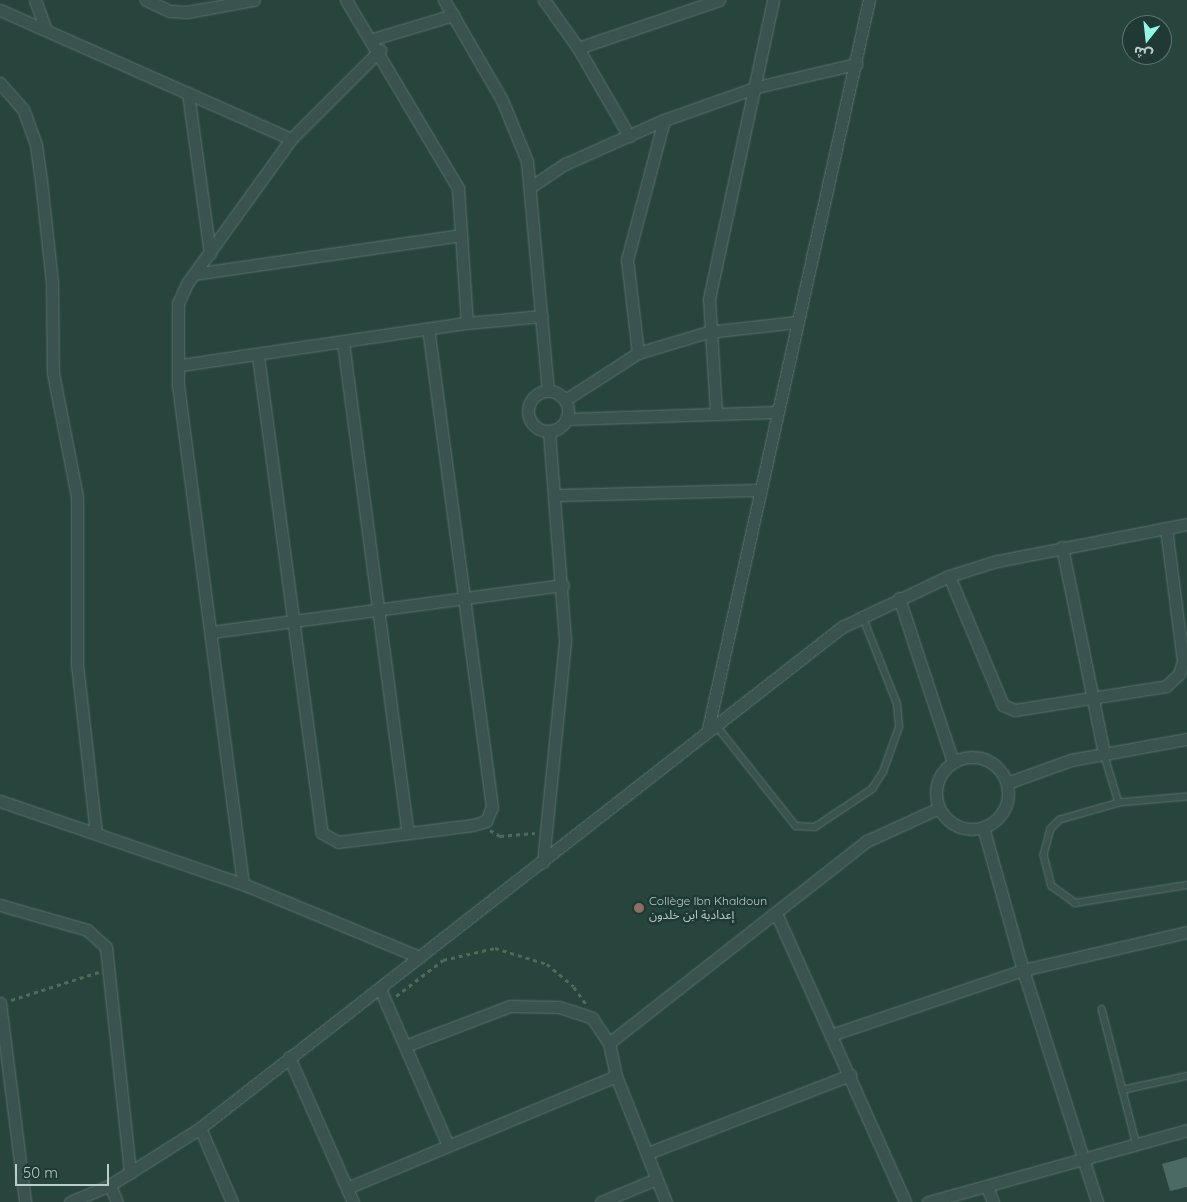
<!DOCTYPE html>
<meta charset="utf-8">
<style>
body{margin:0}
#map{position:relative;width:1187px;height:1202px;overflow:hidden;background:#27443d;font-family:Quicksand,"Noto Sans Arabic",sans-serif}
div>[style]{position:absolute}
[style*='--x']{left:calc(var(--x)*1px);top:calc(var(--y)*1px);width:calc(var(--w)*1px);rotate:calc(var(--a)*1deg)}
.building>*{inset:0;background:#4b6a64}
.path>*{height:2.5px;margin-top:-1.25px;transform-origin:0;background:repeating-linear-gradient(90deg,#506a59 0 4px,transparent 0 8px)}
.roads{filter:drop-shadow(0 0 1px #5a716c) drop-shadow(0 0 1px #5a716c)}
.lane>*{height:5.5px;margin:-2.75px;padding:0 2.75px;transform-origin:2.75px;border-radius:2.75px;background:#3b534e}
.street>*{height:11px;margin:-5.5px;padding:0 5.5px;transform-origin:5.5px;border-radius:5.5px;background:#3b534e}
.street>.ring{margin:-5.5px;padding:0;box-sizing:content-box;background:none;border:11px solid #3b534e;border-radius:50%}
.dots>*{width:14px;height:14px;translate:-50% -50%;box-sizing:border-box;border:2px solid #203934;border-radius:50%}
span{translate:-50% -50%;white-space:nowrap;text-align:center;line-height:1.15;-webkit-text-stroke:5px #203934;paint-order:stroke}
.poi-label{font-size:12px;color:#b9cdc9}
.left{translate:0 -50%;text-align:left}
.north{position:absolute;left:1122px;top:15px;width:50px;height:50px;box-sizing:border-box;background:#203934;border:1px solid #5d7470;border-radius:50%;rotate:196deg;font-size:14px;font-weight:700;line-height:20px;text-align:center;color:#b9cdc9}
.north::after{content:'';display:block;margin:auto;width:18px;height:22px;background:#91f9e7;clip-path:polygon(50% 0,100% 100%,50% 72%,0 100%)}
.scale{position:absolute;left:15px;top:1164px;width:94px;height:22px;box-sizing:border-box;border:2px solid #b9cdc9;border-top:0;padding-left:6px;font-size:15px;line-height:18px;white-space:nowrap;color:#b9cdc9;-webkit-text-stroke:4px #203934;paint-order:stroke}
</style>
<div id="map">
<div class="building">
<i style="clip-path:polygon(1187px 1157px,1187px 1187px,1170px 1191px,1162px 1164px)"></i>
</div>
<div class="path">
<i style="--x:490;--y:830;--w:12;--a:31"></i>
<i style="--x:500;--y:836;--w:35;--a:-5"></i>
<i style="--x:396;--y:996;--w:59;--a:-37.5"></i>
<i style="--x:443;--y:960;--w:53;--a:-13"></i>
<i style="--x:495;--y:948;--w:54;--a:17.1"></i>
<i style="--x:547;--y:964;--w:35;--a:40"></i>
<i style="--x:574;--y:987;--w:21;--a:55"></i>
<i style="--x:11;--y:1000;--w:92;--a:-17.7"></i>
</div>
<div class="roads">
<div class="lane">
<i style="--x:716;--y:725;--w:129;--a:51.6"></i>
<i style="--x:796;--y:826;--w:19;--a:3"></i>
<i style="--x:815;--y:827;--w:69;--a:-33.7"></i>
<i style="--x:872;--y:789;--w:20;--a:-57"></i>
<i style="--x:883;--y:772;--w:48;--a:-70.4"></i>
<i style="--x:899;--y:727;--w:23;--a:-95"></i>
<i style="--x:897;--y:704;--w:95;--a:-111.7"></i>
<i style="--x:1104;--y:753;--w:52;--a:73.3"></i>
<i style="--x:1187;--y:797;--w:68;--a:175"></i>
<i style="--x:1119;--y:803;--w:61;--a:163.9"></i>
<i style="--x:1060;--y:820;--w:13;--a:135"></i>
<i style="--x:1051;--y:829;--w:27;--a:105"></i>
<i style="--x:1044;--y:855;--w:32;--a:76"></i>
<i style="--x:1052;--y:886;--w:29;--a:36"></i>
<i style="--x:1075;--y:903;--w:113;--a:-9.1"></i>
<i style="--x:1102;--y:1009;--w:140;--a:75.6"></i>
<i style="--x:1122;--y:1090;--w:66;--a:-12.2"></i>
</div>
<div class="street">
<i style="--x:35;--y:0;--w:30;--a:70"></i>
<i style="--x:146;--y:0;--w:26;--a:25"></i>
<i style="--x:170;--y:11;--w:17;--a:3"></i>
<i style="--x:187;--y:12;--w:68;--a:-10.2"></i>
<i style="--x:346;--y:0;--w:219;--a:59.2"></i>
<i style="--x:458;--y:188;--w:135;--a:86.2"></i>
<i style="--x:444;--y:0;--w:116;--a:59.9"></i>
<i style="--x:502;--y:100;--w:66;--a:67.7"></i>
<i style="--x:527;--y:161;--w:230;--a:84.8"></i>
<i style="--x:544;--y:0;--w:59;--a:54.7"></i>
<i style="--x:578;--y:48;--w:102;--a:59.9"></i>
<i style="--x:0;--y:10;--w:318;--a:23.9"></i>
<i style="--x:373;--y:39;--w:84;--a:-16.7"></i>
<i style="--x:578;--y:48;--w:149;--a:-18.8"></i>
<i style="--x:0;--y:83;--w:35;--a:49"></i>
<i style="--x:23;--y:109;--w:38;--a:70"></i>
<i style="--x:36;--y:145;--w:36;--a:82"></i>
<i style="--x:41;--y:181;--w:103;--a:83.8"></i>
<i style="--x:52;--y:283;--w:90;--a:89.4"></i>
<i style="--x:53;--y:373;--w:126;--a:79"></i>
<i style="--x:77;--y:497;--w:167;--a:90"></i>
<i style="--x:77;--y:664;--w:170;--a:83.6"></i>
<i style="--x:188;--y:93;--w:162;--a:82.2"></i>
<i style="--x:532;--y:186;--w:40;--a:-34"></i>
<i style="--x:565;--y:164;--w:108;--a:-24"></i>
<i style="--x:664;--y:120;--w:99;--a:-19.5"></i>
<i style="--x:757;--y:87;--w:102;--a:-13.1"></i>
<i style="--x:194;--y:274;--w:270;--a:-8.3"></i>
<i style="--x:343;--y:342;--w:495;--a:82.5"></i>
<i style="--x:638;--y:353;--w:94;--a:-96.7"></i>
<i style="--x:627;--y:260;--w:145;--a:-75.2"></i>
<i style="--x:258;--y:356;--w:481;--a:82.4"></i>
<i style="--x:322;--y:833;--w:18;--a:29"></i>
<i style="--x:338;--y:842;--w:136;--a:-7.2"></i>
<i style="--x:473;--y:825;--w:14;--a:-17"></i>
<i style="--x:486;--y:821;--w:15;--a:-67"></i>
<i style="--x:492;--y:807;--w:482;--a:-97.6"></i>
<i style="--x:181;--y:365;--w:289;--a:-8.4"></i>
<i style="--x:467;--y:323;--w:75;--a:-5.3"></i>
<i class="ring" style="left:528px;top:391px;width:29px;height:29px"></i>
<i style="--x:565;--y:400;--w:87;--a:-32.8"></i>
<i style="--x:638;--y:353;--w:73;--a:-16.7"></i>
<i style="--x:708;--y:332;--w:89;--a:-6.5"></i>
<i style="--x:716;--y:412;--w:113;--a:-93.5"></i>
<i style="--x:709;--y:299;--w:306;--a:-77.9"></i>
<i style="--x:566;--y:419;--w:210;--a:-1.9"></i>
<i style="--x:554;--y:495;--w:206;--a:-1.4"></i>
<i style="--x:1062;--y:547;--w:210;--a:78.5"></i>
<i style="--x:949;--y:576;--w:140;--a:67.3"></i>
<i style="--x:1003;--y:705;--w:13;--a:23"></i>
<i style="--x:1015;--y:710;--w:153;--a:-9"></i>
<i style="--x:1166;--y:686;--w:18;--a:-43"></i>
<i style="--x:1179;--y:674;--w:14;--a:-73"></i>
<i style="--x:1183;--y:661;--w:134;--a:-97.3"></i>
<i style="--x:899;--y:598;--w:173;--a:71.8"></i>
<i style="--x:211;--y:632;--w:355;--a:-7.6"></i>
<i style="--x:708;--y:729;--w:747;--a:-77.55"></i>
<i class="ring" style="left:936px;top:757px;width:61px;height:61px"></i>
<i style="--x:1007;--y:783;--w:68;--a:-19.8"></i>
<i style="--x:1071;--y:760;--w:118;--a:-10.3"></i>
<i style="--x:0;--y:801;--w:257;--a:18.9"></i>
<i style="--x:243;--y:884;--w:191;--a:22.5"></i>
<i style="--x:983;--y:827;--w:148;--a:74.4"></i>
<i style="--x:1023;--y:970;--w:244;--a:72.3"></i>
<i style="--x:543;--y:862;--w:223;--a:-84.3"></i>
<i style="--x:565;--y:640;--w:210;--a:-94.4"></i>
<i style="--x:243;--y:884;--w:503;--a:-97.42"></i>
<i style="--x:178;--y:385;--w:82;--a:-90"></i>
<i style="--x:178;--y:303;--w:23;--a:-65"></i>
<i style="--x:188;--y:282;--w:176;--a:-54.2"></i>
<i style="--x:291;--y:139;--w:126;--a:-45"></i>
<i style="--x:0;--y:905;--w:91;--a:16"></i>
<i style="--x:87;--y:930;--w:25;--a:42"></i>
<i style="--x:106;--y:947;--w:227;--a:83.9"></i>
<i style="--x:776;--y:913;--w:316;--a:65.9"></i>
<i style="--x:380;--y:989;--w:168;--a:66.5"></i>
<i style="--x:0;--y:1003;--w:201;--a:82.8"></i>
<i style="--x:831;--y:1035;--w:203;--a:-18.7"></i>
<i style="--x:1023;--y:970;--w:168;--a:-13"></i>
<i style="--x:609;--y:1043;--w:328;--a:-38.1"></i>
<i style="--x:867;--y:841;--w:79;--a:-24.6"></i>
<i style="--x:405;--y:1046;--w:112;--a:-20.9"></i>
<i style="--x:510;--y:1006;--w:49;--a:1.2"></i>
<i style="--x:559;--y:1007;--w:35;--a:18"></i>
<i style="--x:592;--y:1018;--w:30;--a:56"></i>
<i style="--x:609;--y:1043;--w:34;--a:78"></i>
<i style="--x:616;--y:1076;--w:136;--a:68.4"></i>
<i style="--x:289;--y:1057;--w:158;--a:66.2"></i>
<i style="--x:200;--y:1128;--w:81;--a:66.6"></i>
<i style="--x:648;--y:1153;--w:217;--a:-21.1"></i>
<i style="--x:110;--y:1185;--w:18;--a:68"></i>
<i style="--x:987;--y:1187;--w:16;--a:68"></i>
<i style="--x:347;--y:1188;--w:291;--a:-22.6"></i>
<i style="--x:70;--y:1202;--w:43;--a:-23"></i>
<i style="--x:110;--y:1185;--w:107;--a:-32.3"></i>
<i style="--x:200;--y:1128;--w:814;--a:-37.97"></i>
<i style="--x:842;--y:627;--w:119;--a:-25.5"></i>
<i style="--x:949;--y:576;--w:50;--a:-17.4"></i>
<i style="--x:997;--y:561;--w:194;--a:-11"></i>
<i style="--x:601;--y:1202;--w:60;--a:-22.7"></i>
<i style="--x:928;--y:1202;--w:269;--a:-15.5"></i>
</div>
</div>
<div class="dots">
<i style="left:639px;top:908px;background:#8d6e63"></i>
</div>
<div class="poi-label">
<span class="left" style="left:649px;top:908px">Collège Ibn Khaldoun<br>إعدادية ابن خلدون</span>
</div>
<div class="north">ش</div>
<div class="scale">50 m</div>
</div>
